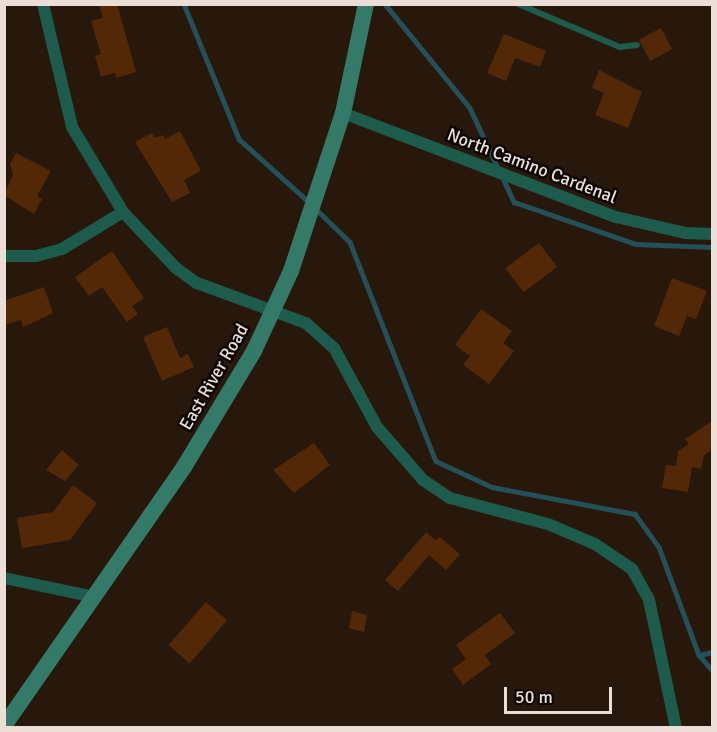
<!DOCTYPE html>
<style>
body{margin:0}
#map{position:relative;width:717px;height:732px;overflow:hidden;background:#28180c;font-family:Signika,sans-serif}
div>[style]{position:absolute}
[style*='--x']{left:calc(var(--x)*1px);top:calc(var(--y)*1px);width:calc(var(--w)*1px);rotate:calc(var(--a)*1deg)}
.stream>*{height:4.5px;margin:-2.25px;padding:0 2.25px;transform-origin:2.25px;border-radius:2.25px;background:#235059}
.building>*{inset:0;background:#532807;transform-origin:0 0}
.lane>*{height:6px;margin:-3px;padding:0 3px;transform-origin:3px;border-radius:3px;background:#1d5b4c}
.street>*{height:12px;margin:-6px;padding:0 6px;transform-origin:6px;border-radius:6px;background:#1d5b4c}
.secondary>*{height:16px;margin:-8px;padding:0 8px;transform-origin:8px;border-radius:8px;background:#337a68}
span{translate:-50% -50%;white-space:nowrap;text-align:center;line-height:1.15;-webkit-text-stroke:5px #0b0503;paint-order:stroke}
.street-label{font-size:18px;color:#eaded7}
.frame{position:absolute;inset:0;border:6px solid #eaded7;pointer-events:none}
.scale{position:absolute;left:504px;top:687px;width:108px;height:27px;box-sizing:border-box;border:3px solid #eaded7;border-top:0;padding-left:8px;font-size:18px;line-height:21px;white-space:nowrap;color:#eaded7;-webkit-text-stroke:4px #0b0503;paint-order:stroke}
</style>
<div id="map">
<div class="stream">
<i style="--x:184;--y:4;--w:146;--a:67.8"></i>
<i style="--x:239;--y:139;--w:94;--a:42"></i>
<i style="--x:385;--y:4;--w:134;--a:50.7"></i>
<i style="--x:470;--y:108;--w:66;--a:65"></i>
<i style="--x:502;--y:176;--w:29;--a:65"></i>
<i style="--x:514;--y:202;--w:129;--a:19"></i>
<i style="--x:636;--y:244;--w:76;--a:2.3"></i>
<i style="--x:315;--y:208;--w:49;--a:44.2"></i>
<i style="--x:350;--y:242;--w:235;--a:68.6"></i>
<i style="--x:436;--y:461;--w:62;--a:24.9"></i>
<i style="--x:492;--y:487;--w:146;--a:10.7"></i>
<i style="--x:635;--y:514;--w:41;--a:54"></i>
<i style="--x:659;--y:547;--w:115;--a:69.7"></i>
<i style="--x:699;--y:655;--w:13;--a:-13"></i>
<i style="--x:699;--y:655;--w:20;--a:49"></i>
</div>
<div class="building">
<i style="clip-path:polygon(99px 4px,117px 4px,136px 72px,116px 78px,115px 73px,101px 77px,95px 56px,101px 54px,91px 21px,103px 18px)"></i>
<i style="left:661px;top:28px;width:24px;height:25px;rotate:62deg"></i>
<i style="clip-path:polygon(504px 34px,546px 51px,540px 67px,515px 58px,506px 81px,487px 73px)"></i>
<i style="clip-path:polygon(599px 70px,642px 92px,628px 128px,595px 115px,604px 93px,592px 88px)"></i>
<i style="clip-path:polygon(180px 131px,201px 171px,184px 180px,190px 193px,172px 202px,135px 142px,152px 133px,155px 138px,163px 135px,165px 139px)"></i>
<i style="clip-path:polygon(16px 153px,51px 171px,37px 196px,42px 199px,34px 214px,4px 195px,13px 175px,10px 164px)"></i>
<i style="left:539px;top:243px;width:30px;height:42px;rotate:53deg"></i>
<i style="clip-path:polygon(112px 251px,144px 298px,132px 306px,138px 314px,127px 322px,102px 287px,89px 296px,75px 277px)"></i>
<i style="clip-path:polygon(672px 278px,707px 291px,696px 319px,687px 316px,679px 336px,654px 326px)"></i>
<i style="clip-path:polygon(44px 287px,53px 313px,23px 327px,21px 320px,4px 325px,4px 301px)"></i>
<i style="clip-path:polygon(481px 309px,512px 331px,503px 343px,514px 351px,489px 384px,463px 365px,470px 356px,455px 345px)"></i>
<i style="clip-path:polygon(167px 327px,180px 358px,188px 354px,194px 367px,162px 381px,143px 337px)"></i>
<i style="clip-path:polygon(712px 421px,712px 450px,704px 455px,701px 469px,692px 467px,688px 492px,662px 488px,666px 465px,676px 466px,678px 451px,689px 444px,685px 439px)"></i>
<i style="clip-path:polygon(314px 443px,330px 465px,294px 493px,273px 470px)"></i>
<i style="clip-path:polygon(62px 450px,79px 465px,65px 481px,46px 470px)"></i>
<i style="clip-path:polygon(73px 485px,97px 503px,70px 540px,22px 548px,17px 518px,53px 512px)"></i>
<i style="clip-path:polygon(426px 532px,435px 540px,440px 537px,460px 554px,446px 570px,429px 555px,398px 591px,385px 580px)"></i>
<i style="left:206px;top:602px;width:28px;height:57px;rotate:41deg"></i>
<i style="clip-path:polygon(352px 611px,367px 615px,364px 632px,349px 628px)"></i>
<i style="clip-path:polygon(500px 613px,515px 633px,485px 655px,491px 664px,463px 685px,452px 669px,466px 659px,456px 645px)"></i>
</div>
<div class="lane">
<i style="--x:518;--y:4;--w:111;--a:22.9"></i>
<i style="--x:620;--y:47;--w:17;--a:-7"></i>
</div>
<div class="street">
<i style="--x:43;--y:4;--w:126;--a:76.7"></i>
<i style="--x:72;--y:127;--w:99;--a:59"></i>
<i style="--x:123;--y:212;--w:77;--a:46.6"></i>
<i style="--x:176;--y:268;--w:26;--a:36"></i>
<i style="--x:197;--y:283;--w:116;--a:20.2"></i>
<i style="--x:306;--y:323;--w:38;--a:42"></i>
<i style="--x:334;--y:348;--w:90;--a:61.4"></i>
<i style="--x:377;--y:427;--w:70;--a:49"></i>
<i style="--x:423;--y:480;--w:32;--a:34"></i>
<i style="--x:450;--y:498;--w:101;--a:14.9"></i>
<i style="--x:548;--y:524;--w:51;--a:23.1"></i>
<i style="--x:595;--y:544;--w:45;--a:34"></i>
<i style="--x:632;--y:569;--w:35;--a:61"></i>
<i style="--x:649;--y:600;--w:131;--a:78.1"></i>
<i style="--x:343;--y:113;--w:292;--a:20.9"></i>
<i style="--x:616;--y:217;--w:72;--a:12.9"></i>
<i style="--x:686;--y:233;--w:26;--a:2"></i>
<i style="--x:4;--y:256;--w:32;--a:0"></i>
<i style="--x:36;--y:256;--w:27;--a:-15"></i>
<i style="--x:62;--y:249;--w:71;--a:-31.2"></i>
<i style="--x:4;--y:578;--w:93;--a:11.8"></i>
</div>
<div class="secondary">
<i style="--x:4;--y:726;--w:315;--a:-55.2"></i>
<i style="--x:184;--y:467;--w:135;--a:-58.9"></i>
<i style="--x:254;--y:351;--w:88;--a:-65.2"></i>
<i style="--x:291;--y:271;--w:166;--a:-71.8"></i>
<i style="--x:343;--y:113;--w:111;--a:-78.1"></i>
</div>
<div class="street-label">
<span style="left:532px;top:166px;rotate:21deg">North Camino Cardenal</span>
<span style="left:214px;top:377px;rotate:-60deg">East River Road</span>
</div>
<div class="frame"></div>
<div class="scale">50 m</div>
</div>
